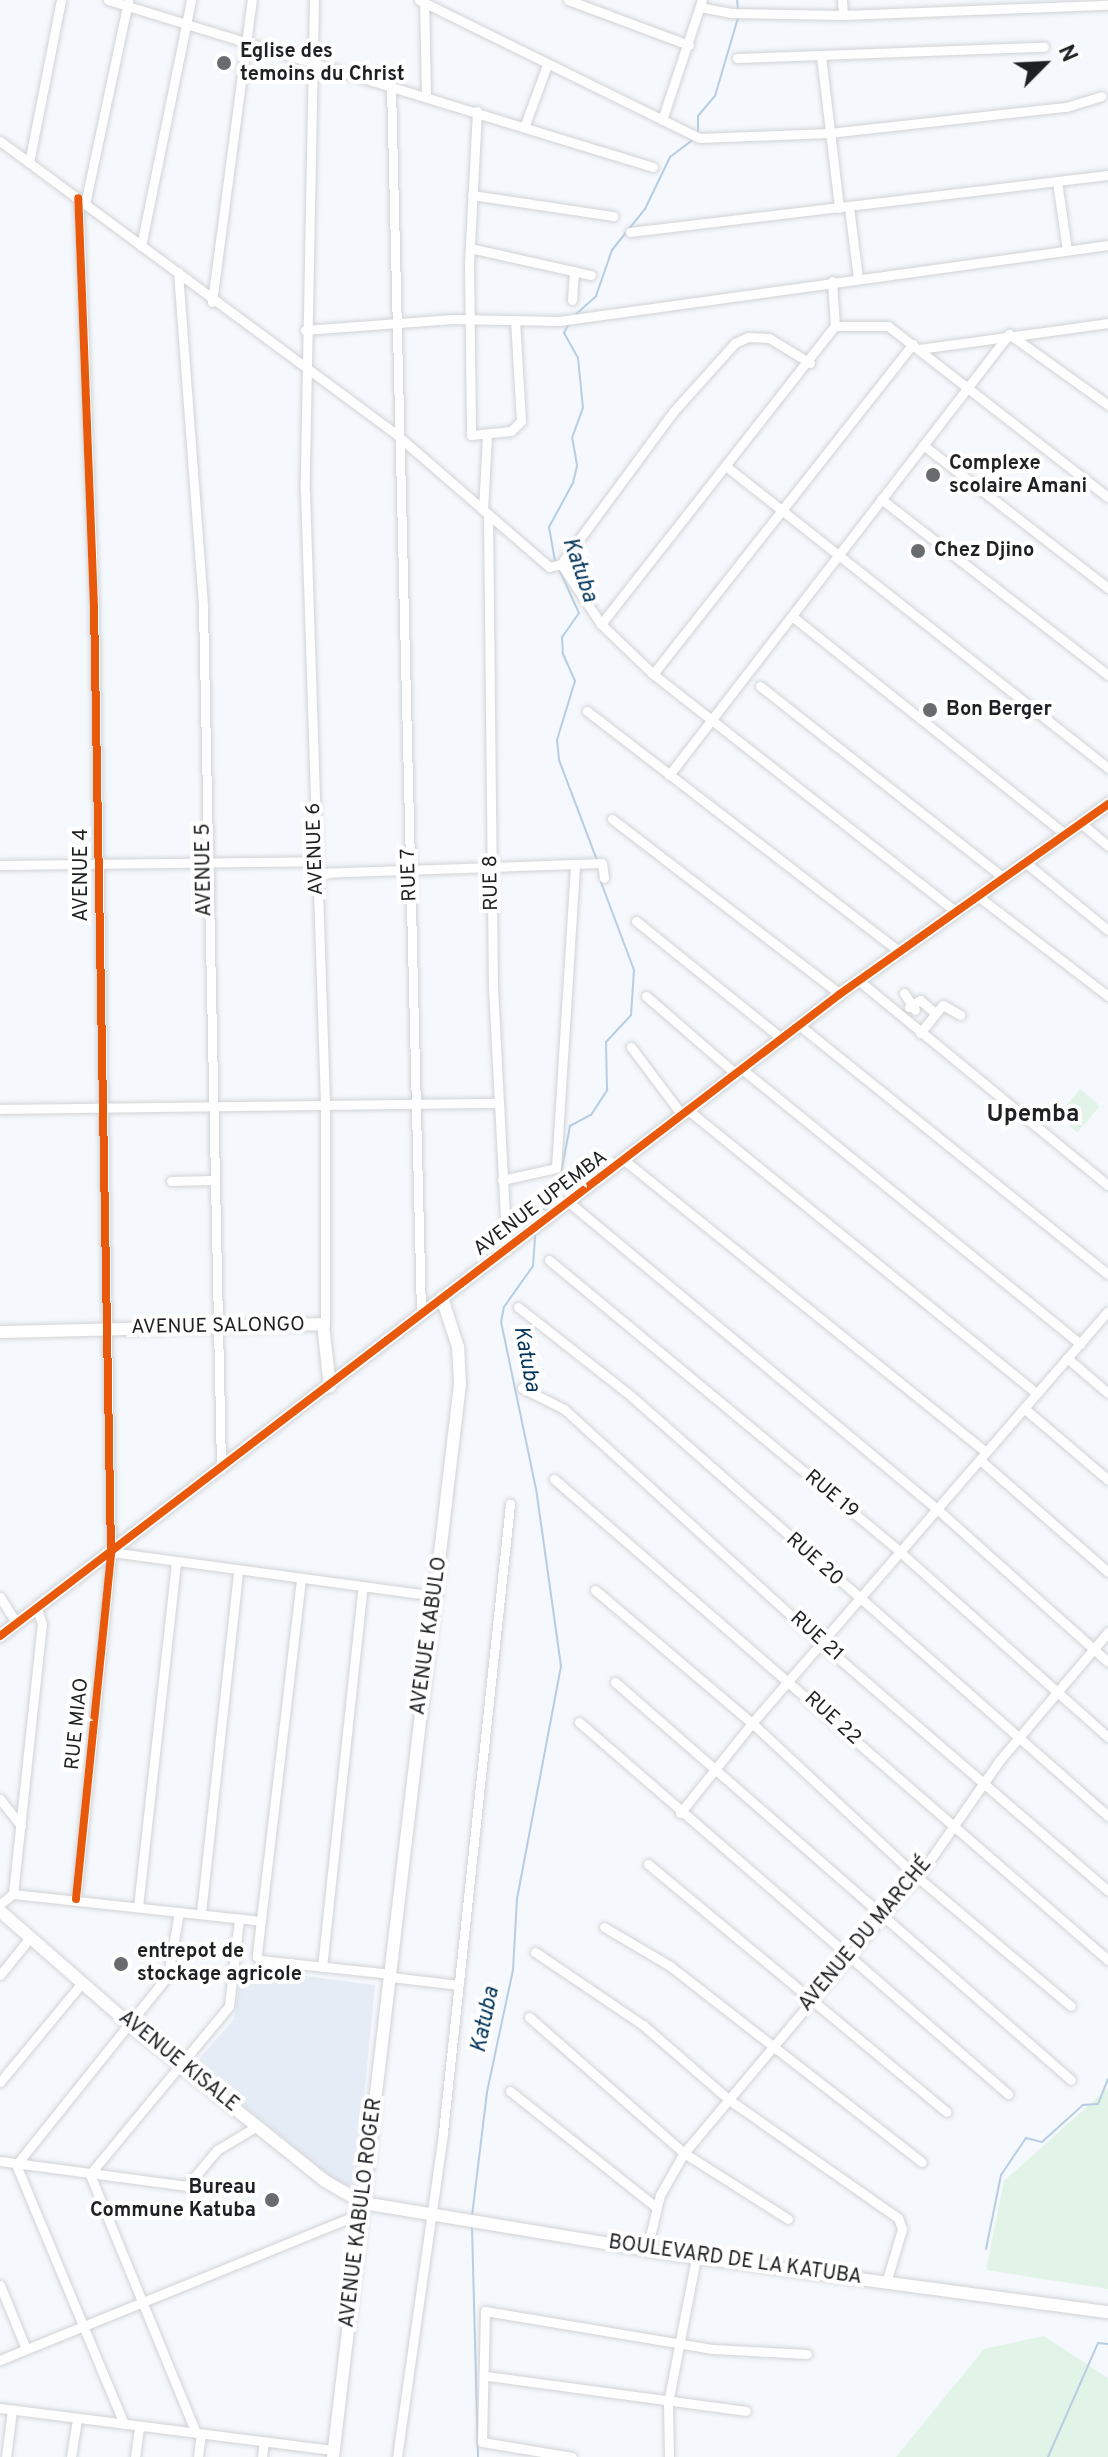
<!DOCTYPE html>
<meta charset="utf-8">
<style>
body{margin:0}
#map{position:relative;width:1108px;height:2457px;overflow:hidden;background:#f5f8fc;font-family:Overpass,sans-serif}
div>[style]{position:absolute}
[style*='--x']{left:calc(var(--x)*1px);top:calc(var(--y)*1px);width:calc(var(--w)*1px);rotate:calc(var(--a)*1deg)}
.built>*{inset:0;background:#e5ecf5}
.green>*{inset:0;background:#e2f4e7;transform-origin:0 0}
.stream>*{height:2px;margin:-1px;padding:0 1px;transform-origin:1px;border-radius:1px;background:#b6cde3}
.roads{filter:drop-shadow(0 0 2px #d1d3d6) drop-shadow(0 0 2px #d1d3d6)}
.street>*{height:9px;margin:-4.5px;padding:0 4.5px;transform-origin:4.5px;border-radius:4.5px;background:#fefeff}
.secondary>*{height:12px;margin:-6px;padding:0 6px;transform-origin:6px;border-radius:6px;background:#fefeff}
.cycleway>*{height:8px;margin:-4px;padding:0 4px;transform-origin:4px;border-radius:4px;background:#e8590c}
.dots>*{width:22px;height:22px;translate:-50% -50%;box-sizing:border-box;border:4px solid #fff;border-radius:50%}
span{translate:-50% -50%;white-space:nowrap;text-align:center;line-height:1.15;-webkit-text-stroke:8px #fff;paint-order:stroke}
.poi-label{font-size:20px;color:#1e2022;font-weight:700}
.left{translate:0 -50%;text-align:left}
.right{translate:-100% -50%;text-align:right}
.street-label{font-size:20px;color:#1e2022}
.water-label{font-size:22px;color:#00345a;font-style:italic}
.quarter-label{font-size:24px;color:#1e2022;font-weight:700}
.north{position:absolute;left:1004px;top:24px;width:80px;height:80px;-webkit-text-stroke:6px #fff;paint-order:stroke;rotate:66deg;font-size:22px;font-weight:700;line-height:32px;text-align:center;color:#1e2022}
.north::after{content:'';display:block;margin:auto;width:28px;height:36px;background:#1e2022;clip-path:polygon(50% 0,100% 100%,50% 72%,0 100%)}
</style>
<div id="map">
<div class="built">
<i style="clip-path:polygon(242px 1968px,375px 1985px,355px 2188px,336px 2181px,194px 2065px,234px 2019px)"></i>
</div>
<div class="green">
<i style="left:1080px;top:1089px;width:26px;height:35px;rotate:40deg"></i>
<i style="clip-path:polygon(1108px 2088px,1108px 2289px,986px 2270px,1004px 2181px)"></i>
<i style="clip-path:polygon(1044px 2336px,1108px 2378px,1108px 2457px,896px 2457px,984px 2349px)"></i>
</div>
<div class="stream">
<i style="--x:737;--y:0;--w:10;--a:84"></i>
<i style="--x:698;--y:133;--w:17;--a:-90"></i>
<i style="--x:698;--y:116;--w:26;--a:-50"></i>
<i style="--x:715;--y:96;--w:81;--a:-73.6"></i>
<i style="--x:574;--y:316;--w:30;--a:-42"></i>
<i style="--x:596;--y:296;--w:49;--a:-70.8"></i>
<i style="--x:612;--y:250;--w:53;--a:-51.2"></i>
<i style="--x:645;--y:209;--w:58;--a:-64.3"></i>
<i style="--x:670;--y:157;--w:31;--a:-37"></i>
<i style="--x:555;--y:561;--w:35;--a:-100"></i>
<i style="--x:549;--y:527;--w:50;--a:-61.4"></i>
<i style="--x:573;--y:483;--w:18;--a:-77"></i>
<i style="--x:577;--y:465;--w:27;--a:-100"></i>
<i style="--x:572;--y:438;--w:32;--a:-70"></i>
<i style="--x:583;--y:408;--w:50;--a:-95.7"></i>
<i style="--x:578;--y:358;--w:29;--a:-119"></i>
<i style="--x:564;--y:333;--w:9;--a:-63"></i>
<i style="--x:558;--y:567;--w:51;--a:65.5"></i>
<i style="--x:579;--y:613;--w:29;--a:125"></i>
<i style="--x:562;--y:637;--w:17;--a:87"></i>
<i style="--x:563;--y:654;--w:30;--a:66"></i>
<i style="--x:575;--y:681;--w:62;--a:107"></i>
<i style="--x:557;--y:740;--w:20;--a:84"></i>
<i style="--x:559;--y:760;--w:107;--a:69.2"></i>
<i style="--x:534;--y:1221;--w:35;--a:-50"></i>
<i style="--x:557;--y:1194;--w:69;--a:-79.2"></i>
<i style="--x:570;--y:1126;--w:24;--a:-28"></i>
<i style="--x:591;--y:1115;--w:30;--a:-57"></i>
<i style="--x:607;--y:1090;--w:48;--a:-91.2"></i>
<i style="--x:606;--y:1042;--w:37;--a:-47"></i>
<i style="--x:631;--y:1015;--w:45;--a:-86.2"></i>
<i style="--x:634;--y:970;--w:94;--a:-110.6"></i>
<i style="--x:472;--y:2216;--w:125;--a:-83.1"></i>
<i style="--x:487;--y:2092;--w:125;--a:-78"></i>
<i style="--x:513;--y:1970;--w:71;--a:-86.8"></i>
<i style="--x:517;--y:1899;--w:237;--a:-79.3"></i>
<i style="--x:561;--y:1666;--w:179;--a:-98"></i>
<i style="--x:536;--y:1489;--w:171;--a:-101.8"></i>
<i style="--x:501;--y:1322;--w:15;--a:-79"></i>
<i style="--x:504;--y:1307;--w:50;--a:-54.7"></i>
<i style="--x:533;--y:1266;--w:31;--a:-86"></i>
<i style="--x:472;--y:2227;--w:230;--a:88.5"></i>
<i style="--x:986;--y:2249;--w:76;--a:-78.5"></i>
<i style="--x:1001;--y:2175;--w:45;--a:-56"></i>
<i style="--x:1026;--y:2138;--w:16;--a:14"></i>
<i style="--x:1042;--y:2142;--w:55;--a:-42.1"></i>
<i style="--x:1083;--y:2105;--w:15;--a:-4"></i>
<i style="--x:1098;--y:2104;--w:27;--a:-68"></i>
<i style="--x:1048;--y:2457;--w:124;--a:-66.3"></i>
<i style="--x:1098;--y:2343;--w:10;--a:6"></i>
</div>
<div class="roads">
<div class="street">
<i style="--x:108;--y:0;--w:570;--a:17.04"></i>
<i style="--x:314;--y:0;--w:491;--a:91.1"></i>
<i style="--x:305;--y:491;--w:611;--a:88.13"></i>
<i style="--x:325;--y:1102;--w:223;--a:90"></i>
<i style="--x:419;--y:0;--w:312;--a:26.2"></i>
<i style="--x:699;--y:138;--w:130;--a:-2.2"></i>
<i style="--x:829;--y:133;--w:238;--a:-6.3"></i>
<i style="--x:1066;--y:107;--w:37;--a:-17"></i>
<i style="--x:424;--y:0;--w:95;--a:88.8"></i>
<i style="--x:568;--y:0;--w:129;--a:20.4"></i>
<i style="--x:842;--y:0;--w:15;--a:86"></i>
<i style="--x:700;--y:7;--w:31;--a:11"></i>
<i style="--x:730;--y:13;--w:113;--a:1"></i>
<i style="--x:843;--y:15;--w:265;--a:-2.2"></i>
<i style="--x:821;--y:56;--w:153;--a:83.2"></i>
<i style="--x:737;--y:58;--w:307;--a:-2.1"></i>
<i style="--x:391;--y:86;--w:1227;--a:88.6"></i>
<i style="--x:477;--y:111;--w:153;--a:93"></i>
<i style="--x:469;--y:264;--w:171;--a:89.3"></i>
<i style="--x:471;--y:435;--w:40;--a:-5.7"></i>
<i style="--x:511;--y:431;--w:14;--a:-45"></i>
<i style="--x:521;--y:421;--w:101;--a:-93.4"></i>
<i style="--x:662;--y:120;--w:126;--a:-71.6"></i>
<i style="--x:525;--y:125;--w:64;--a:-69.9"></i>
<i style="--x:0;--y:141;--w:495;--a:36.5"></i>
<i style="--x:398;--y:436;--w:200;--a:40.9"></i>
<i style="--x:549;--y:567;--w:12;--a:-14"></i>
<i style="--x:561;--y:564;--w:189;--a:-53.6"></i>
<i style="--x:673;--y:412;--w:93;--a:-48.1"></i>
<i style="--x:735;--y:343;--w:14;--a:-25"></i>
<i style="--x:748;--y:337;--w:21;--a:3"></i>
<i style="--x:769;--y:338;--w:48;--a:31.4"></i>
<i style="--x:29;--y:163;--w:166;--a:-78.9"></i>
<i style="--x:1057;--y:181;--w:70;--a:81.8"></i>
<i style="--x:472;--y:195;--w:143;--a:8.5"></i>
<i style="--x:85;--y:204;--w:208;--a:-78"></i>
<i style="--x:849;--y:207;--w:72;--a:82.8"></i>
<i style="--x:630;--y:232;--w:481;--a:-6.8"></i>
<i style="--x:141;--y:246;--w:251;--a:-78.5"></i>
<i style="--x:470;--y:248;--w:124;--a:12.6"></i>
<i style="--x:178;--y:272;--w:336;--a:85.7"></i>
<i style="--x:203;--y:607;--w:862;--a:88.8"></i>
<i style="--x:572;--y:300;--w:29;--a:-86"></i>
<i style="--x:212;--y:302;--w:305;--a:-82.5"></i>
<i style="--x:835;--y:326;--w:53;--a:0"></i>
<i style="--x:888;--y:326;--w:279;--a:37.9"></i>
<i style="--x:305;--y:330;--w:148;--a:-4.3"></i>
<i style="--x:453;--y:319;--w:106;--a:1.1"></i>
<i style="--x:559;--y:321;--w:554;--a:-7.88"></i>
<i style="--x:919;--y:349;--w:191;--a:-7.8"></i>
<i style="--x:923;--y:445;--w:234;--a:37.7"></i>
<i style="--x:727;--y:467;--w:486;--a:38.3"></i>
<i style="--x:881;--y:499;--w:287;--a:37.8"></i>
<i style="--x:483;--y:510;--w:74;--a:-86.9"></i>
<i style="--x:488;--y:515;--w:473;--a:89.4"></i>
<i style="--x:493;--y:988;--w:263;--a:87"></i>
<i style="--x:561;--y:564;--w:72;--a:56.3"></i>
<i style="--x:601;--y:624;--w:72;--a:43.9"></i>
<i style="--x:653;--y:674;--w:386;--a:38.1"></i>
<i style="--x:793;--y:617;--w:349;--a:38.6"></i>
<i style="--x:601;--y:624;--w:379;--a:-51.9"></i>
<i style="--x:835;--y:326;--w:45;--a:-93.8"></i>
<i style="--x:653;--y:674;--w:420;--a:-51.8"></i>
<i style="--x:760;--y:686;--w:310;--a:38.2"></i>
<i style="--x:587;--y:711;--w:394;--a:37.6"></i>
<i style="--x:669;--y:775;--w:557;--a:-52.37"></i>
<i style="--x:1009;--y:334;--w:122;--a:35.6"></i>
<i style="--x:612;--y:819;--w:287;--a:37.5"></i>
<i style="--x:1082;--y:824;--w:34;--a:40"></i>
<i style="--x:1026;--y:863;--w:106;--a:39.3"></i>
<i style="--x:0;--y:865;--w:317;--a:-0.7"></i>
<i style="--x:317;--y:873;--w:285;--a:-2"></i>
<i style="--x:602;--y:863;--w:15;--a:82"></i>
<i style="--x:979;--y:897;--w:163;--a:37.5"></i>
<i style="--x:636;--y:921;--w:188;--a:38.9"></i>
<i style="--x:858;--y:980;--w:323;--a:39.4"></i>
<i style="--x:904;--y:993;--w:20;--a:57"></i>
<i style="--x:646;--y:996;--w:119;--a:40.9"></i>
<i style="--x:909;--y:1007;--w:13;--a:-32"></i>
<i style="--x:920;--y:1000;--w:20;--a:41"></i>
<i style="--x:799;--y:1025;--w:397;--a:38.9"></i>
<i style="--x:920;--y:1033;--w:36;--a:-51"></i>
<i style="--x:943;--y:1005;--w:20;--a:30"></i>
<i style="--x:631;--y:1047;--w:85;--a:53.1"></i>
<i style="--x:742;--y:1069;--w:436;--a:39.1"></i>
<i style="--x:0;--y:1109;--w:499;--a:-0.7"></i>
<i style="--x:688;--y:1110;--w:449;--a:39.1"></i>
<i style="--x:624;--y:1160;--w:465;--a:38.9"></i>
<i style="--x:502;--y:1180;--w:55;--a:-12.5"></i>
<i style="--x:556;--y:1168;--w:302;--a:-86.4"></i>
<i style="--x:171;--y:1181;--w:40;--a:-1.4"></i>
<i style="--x:571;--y:1204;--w:476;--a:39.8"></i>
<i style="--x:937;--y:1509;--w:229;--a:41.8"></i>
<i style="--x:549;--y:1260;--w:455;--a:39.7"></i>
<i style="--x:899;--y:1551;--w:280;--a:41.7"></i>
<i style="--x:518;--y:1307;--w:144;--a:38.2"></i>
<i style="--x:631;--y:1396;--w:636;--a:41.36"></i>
<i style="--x:1067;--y:1358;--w:54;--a:40.5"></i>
<i style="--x:522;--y:1388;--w:47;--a:26.6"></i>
<i style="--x:564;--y:1409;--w:348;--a:42.3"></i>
<i style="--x:821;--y:1643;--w:379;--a:40.8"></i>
<i style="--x:1025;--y:1409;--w:109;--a:40.5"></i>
<i style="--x:980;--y:1460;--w:170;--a:41.2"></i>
<i style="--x:554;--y:1479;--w:734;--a:40.97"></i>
<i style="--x:111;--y:1552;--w:329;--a:7.7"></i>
<i style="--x:301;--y:1579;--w:380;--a:96.7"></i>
<i style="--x:257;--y:1956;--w:5;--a:53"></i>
<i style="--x:260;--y:1960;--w:132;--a:6.1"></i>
<i style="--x:595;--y:1590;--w:206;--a:40.3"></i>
<i style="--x:752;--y:1723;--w:224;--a:43"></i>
<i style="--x:916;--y:1876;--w:202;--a:40"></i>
<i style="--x:0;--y:1597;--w:32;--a:58"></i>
<i style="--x:615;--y:1682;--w:605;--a:41.11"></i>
<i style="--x:579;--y:1722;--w:568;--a:40.93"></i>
<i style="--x:0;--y:1799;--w:34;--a:52"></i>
<i style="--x:680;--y:1813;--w:115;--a:-51.3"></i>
<i style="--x:752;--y:1723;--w:544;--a:-49.17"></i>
<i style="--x:648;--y:1864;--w:388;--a:39.7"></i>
<i style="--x:13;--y:1894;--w:272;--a:-83.9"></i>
<i style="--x:42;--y:1624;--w:16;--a:-108"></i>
<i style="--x:76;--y:1899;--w:349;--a:-84.2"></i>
<i style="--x:111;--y:1552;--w:945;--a:-91.03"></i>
<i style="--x:94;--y:607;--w:409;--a:-92.2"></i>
<i style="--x:0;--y:1904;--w:16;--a:-38"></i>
<i style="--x:13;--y:1894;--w:249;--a:6.2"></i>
<i style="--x:138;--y:1907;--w:345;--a:-83.7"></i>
<i style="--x:201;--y:1913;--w:344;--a:-83.8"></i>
<i style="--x:604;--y:1927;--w:77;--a:30.6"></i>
<i style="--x:670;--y:1966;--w:319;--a:37.9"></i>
<i style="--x:535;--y:1952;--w:130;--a:34.1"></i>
<i style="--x:643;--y:2025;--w:113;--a:41"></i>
<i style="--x:728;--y:2099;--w:208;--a:35"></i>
<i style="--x:898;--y:2218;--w:12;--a:70"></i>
<i style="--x:902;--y:2229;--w:56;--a:106.5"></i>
<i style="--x:322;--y:1967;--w:383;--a:-83.9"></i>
<i style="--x:0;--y:1975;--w:45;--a:-51.3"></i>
<i style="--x:391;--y:1977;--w:68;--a:6.7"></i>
<i style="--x:529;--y:2017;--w:206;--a:41.3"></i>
<i style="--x:684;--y:2153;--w:123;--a:32.4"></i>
<i style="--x:0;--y:2082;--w:127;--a:-50.4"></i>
<i style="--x:510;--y:2091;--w:186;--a:38.5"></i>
<i style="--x:0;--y:2161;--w:189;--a:7.6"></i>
<i style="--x:187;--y:2186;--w:47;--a:-50.2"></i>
<i style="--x:217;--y:2150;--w:47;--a:-31"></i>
<i style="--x:647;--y:2249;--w:56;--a:-76.5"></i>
<i style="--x:660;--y:2195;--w:48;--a:-60.3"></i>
<i style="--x:684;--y:2153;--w:383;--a:-50"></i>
<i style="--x:930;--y:1860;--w:121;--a:-55.1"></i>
<i style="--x:999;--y:1761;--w:169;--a:-49.8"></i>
<i style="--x:0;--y:2285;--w:69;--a:67.9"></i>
<i style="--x:0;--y:2360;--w:391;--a:-22.1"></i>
<i style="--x:487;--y:2376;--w:261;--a:7.7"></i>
<i style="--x:0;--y:2408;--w:337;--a:7.2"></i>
<i style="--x:124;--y:2424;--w:281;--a:-112.6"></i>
<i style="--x:16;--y:2165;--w:243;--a:-51.3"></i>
<i style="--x:168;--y:1975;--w:64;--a:-80.1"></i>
<i style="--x:196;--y:2433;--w:280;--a:-112.3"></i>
<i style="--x:90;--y:2174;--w:218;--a:-50.4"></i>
<i style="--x:229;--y:2006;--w:88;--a:-83.4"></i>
<i style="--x:6;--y:2457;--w:47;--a:-82.7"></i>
<i style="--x:71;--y:2457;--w:38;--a:-81"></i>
<i style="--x:135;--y:2457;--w:30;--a:-82"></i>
<i style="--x:198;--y:2457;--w:23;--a:-83"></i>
<i style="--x:262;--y:2457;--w:16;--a:-83"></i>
<i style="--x:397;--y:2457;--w:328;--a:-81.9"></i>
<i style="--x:443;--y:2132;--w:632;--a:-83.91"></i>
<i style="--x:572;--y:2457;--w:91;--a:-170.5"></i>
<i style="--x:482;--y:2442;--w:131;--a:-88.7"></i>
<i style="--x:485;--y:2311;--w:231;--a:9.5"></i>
<i style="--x:713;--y:2349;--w:94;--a:3"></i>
<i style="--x:669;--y:2457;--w:54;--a:-91.1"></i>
<i style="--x:668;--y:2403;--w:149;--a:-79.1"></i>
</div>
<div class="secondary">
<i style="--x:0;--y:1332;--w:323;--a:-1.4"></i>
<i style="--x:323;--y:1324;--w:63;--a:83.7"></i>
<i style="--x:0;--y:1636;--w:1057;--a:-37.39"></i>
<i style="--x:840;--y:994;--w:329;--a:-35.3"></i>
<i style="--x:0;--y:1911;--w:171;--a:41.2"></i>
<i style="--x:129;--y:2024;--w:251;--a:38.7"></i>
<i style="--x:325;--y:2181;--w:44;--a:30.1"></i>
<i style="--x:363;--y:2203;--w:313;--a:9.4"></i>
<i style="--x:672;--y:2254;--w:440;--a:7.6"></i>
<i style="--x:333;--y:2457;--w:1080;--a:-83.25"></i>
<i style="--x:460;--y:1384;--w:37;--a:-93"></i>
<i style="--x:458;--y:1347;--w:52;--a:-108.1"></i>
</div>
</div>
<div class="cycleway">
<i style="--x:0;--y:1636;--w:1057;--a:-37.39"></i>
<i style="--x:840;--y:994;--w:329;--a:-35.3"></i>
<i style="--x:76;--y:1899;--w:349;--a:-84.2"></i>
<i style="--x:111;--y:1552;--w:945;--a:-91.03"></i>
<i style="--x:94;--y:607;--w:409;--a:-92.2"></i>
</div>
<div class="dots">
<i style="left:224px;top:63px;background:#696c6e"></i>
<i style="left:933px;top:475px;background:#696c6e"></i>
<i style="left:918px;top:551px;background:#696c6e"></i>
<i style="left:930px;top:710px;background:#696c6e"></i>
<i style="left:121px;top:1964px;background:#696c6e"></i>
<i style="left:272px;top:2200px;background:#696c6e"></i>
</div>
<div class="poi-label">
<span class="left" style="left:240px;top:64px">Eglise des<br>temoins du Christ</span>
<span class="left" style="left:949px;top:476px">Complexe<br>scolaire Amani</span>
<span class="left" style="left:934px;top:551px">Chez Djino</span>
<span class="left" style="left:946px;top:710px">Bon Berger</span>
<span class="left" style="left:137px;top:1964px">entrepot de<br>stockage agricole</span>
<span class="right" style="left:256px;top:2200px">Bureau<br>Commune Katuba</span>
</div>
<div class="street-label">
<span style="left:316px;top:849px;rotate:-92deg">AVENUE 6</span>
<span style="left:205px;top:870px;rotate:-91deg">AVENUE 5</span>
<span style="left:82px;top:875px;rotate:-90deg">AVENUE 4</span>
<span style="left:410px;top:875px;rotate:-92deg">RUE 7</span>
<span style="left:492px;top:883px;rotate:-91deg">RUE 8</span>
<span style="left:541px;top:1204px;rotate:-37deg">AVENUE UPEMBA</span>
<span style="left:218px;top:1327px;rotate:-1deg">AVENUE SALONGO</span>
<span style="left:831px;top:1495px;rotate:40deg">RUE 19</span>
<span style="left:814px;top:1560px;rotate:42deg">RUE 20</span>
<span style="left:430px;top:1636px;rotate:-82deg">AVENUE KABULO</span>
<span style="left:816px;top:1637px;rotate:42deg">RUE 21</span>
<span style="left:832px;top:1719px;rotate:42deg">RUE 22</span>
<span style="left:78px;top:1724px;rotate:-84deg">RUE MIAO</span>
<span style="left:866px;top:1935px;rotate:-50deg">AVENUE DU MARCHÉ</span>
<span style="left:178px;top:2062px;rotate:39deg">AVENUE KISALE</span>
<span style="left:362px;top:2213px;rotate:-83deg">AVENUE KABULO ROGER</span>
<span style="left:735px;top:2261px;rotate:8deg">BOULEVARD DE LA KATUBA</span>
</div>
<div class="water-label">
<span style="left:579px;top:570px;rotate:71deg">Katuba</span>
<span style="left:526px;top:1359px;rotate:79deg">Katuba</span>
<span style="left:486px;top:2020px;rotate:-78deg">Katuba</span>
</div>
<div class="quarter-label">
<span style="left:1033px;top:1116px">Upemba</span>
</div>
<div class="north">N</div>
</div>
